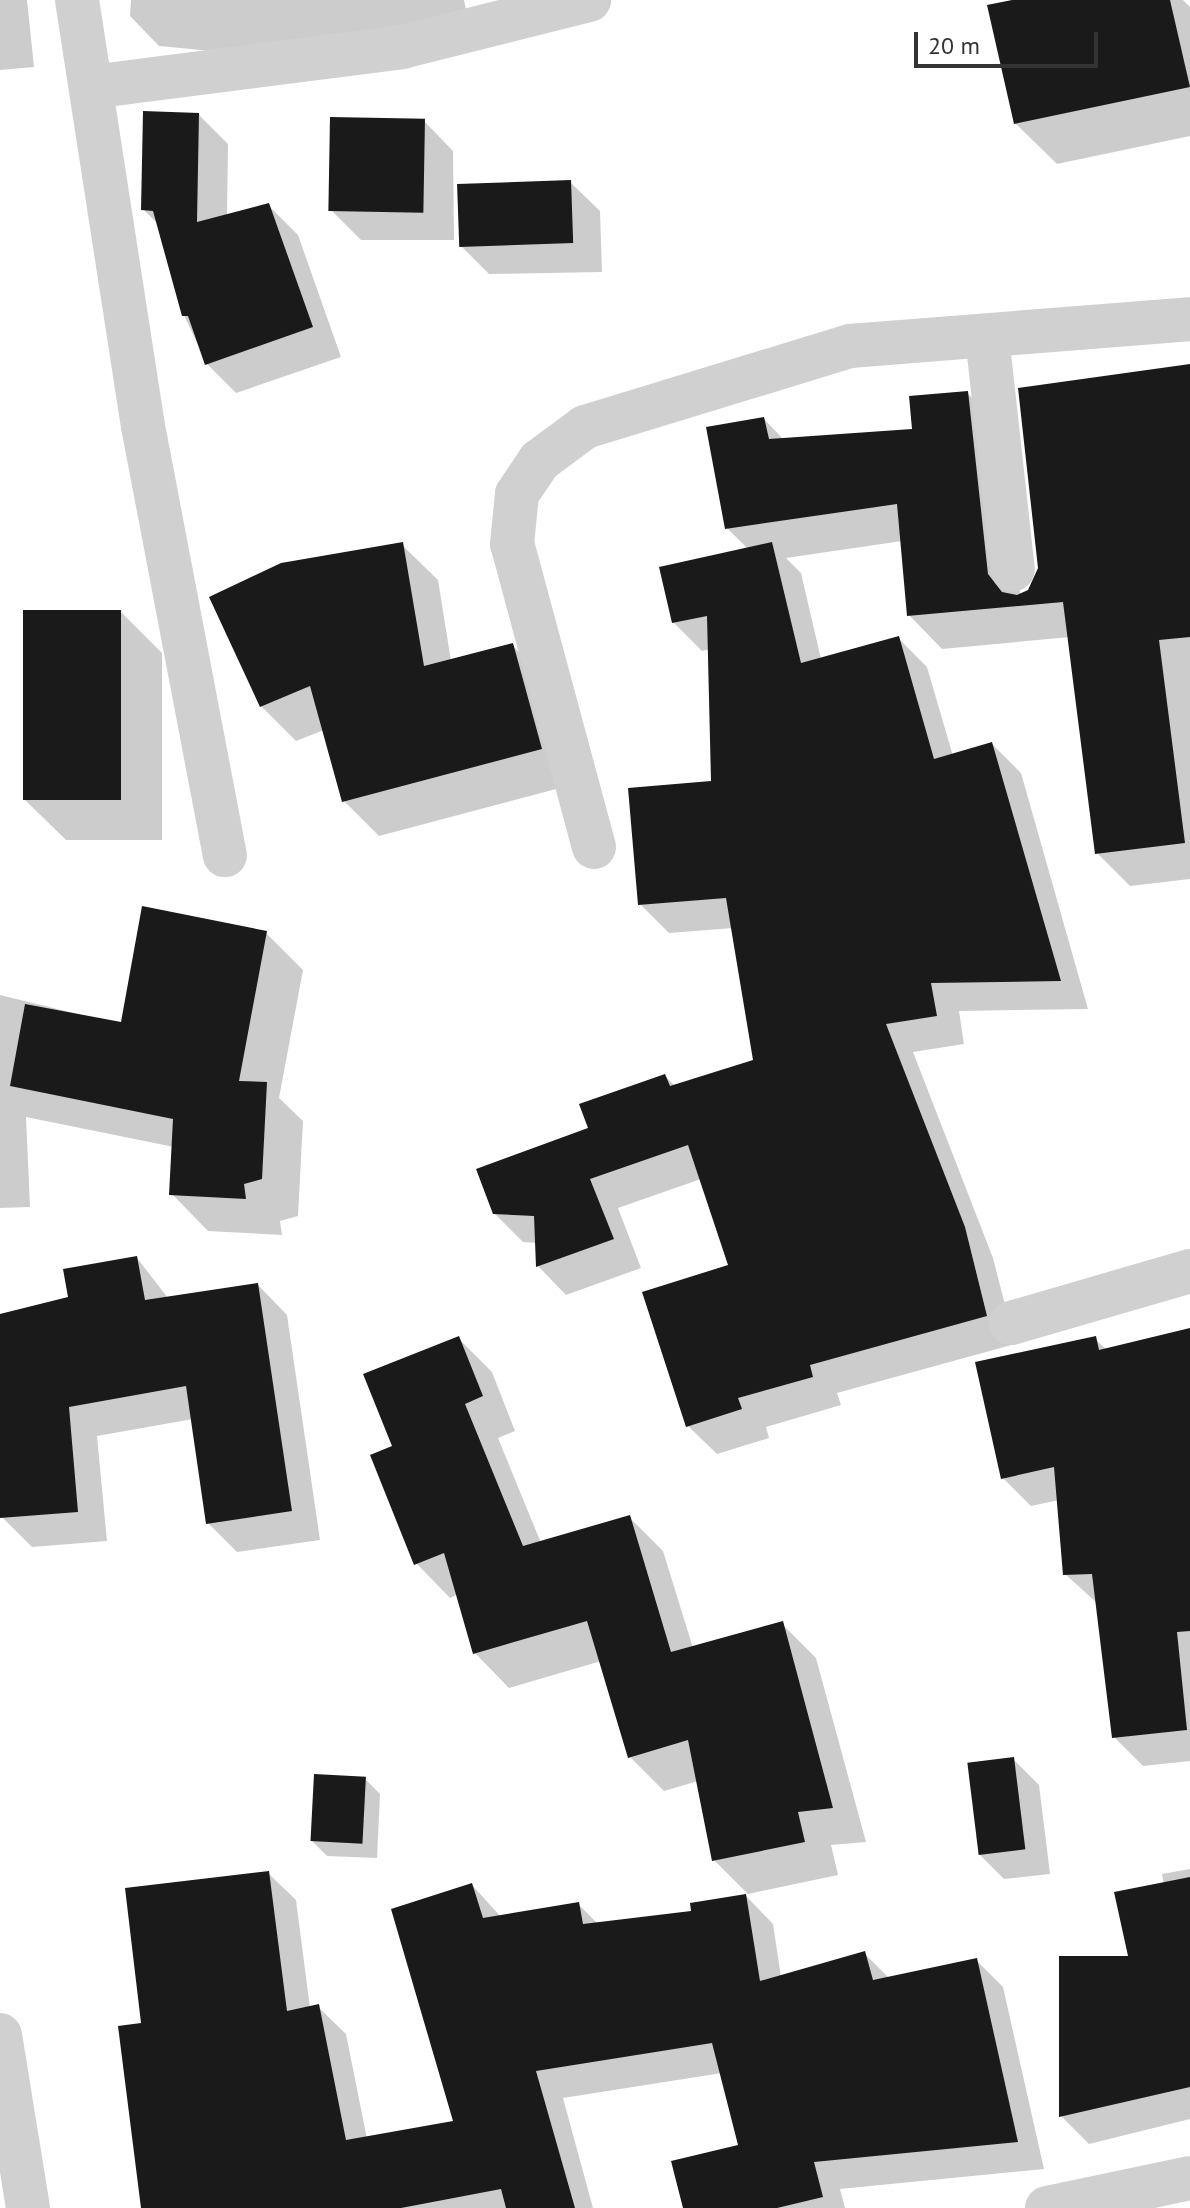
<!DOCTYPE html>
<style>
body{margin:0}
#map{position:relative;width:1190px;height:2208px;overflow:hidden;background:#fff;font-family:"PT Sans",sans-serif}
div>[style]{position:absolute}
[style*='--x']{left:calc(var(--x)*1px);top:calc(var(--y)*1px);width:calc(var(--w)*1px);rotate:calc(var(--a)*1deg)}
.shadow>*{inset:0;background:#0003}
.building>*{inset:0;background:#1a1a1a;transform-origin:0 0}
.minor>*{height:44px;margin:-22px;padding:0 22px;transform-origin:22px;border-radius:22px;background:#d0d0d0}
span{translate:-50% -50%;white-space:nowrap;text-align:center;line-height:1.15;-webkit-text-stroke:8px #fff;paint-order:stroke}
.scale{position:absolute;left:914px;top:32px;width:184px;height:36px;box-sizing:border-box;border:4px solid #333;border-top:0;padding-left:10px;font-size:24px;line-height:28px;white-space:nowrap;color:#333;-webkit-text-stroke:6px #fff;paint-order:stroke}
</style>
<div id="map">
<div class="shadow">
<i style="clip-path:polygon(0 0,27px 0,34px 67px,0 70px)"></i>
<i style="clip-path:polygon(131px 0,464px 0,472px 40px,337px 63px,159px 46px,130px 16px)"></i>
<i style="clip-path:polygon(1022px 0,1183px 0,1190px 7px,1190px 136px,1057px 164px,1016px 124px)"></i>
<i style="clip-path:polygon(199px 115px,228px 144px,227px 216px,268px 205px,298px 235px,341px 357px,236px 393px,207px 364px,184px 315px,160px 226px,143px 209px)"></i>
<i style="clip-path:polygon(424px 121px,453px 151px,454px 240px,361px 240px,331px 210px)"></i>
<i style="clip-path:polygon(570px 182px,600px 211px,602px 272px,489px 274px,460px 245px)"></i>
<i style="clip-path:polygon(1190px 366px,1190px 879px,1130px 886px,1097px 853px,1070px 637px,942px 649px,909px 615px,902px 541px,786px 558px,801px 573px,821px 659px,898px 638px,927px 667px,953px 756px,992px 744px,1021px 773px,1088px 1009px,959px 1011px,964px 1044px,913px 1052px,993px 1258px,1015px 1344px,837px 1393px,841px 1405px,766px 1427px,769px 1438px,717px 1454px,688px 1426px,730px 1266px,701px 1179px,618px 1208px,641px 1268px,566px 1295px,538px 1266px,537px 1243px,523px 1242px,494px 1213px,665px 1076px,675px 1086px,755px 1062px,733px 928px,669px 933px,640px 904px,713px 783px,710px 649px,702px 651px,673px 622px,748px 549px,727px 528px,764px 419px,784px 440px,914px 431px,967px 393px,1001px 427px,1020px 593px,1028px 592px)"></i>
<i style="clip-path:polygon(402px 545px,438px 580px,451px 661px,512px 645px,547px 680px,575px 784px,379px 836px,344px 801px,324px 730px,296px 741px,261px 706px)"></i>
<i style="clip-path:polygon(121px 612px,162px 653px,162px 840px,66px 840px,25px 800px)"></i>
<i style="clip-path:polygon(266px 933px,303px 970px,279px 1098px,303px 1121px,298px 1216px,280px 1221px,282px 1235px,208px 1231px,172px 1194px,174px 1147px,26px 1117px,30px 1207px,0 1208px,0 995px,123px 1025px)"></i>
<i style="clip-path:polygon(137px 1258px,168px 1298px,258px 1285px,287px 1315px,320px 1540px,237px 1552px,208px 1523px,193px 1419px,97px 1436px,107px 1541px,32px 1547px,2px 1517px,0 1314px,70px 1298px)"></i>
<i style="clip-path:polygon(1190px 1330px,1190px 1761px,1143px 1766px,1114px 1737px,1097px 1603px,1065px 1574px,1059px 1500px,1031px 1506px,1003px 1478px,1095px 1339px,1107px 1350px)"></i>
<i style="clip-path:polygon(458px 1338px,492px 1372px,515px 1431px,498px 1438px,541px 1543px,629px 1517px,663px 1551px,693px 1648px,782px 1624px,816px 1658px,866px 1842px,831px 1845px,838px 1875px,748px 1894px,714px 1860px,698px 1781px,664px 1791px,630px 1757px,601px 1661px,509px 1688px,475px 1653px,458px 1594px,450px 1598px,416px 1563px,395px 1448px)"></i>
<i style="clip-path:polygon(1014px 1760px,1039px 1785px,1050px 1874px,1004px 1879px,978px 1853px)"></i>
<i style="clip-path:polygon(365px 1779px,380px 1794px,377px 1858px,327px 1856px,312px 1841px)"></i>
<i style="clip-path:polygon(1190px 1869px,1190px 2119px,1089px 2144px,1061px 2116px,1164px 1885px,1162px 1874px)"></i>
<i style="clip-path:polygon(268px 1873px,296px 1900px,310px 2008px,318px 2007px,346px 2034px,367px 2139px,456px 2123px,472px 1885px,501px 1917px,579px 1905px,598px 1924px,693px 1913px,746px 1896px,773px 1924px,781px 1977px,864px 1953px,890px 1979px,976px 1960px,1003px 1987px,1044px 2169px,840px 2189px,845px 2208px,685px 2208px,740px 2146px,722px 2073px,563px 2098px,593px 2208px,143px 2208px,143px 2025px)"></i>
</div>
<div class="building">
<i style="clip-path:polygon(1012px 0,1170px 0,1190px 87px,1014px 124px,987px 5px)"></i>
<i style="clip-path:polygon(143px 111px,199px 113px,197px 222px,269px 203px,313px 327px,205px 365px,188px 316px,182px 316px,153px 211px,141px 210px)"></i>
<i style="left:330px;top:117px;width:95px;height:94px;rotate:1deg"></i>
<i style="left:571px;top:180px;width:63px;height:114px;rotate:88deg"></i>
<i style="clip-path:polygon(1190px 364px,1190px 637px,1159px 640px,1185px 843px,1095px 854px,1063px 602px,907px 616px,897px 504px,725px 529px,706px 427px,764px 417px,769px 439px,912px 429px,909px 396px,968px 391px,988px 574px,1002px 592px,1017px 595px,1028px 590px,1038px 568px,1018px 388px)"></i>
<i style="clip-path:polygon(403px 542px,424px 666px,513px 643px,542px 749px,342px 802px,310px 686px,260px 707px,209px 597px,281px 563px)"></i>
<i style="clip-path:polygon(772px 542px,801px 663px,899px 636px,934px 759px,992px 742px,1061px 981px,931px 983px,937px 1016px,886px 1024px,965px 1227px,987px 1316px,810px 1365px,813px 1377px,738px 1398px,742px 1409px,686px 1427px,642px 1292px,728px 1265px,688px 1145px,590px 1179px,614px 1239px,536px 1267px,534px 1216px,493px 1214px,476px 1169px,588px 1128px,579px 1104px,665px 1074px,670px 1086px,753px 1060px,726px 898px,638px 905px,628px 788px,711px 781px,707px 616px,672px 623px,659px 567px)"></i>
<i style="left:23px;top:610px;width:98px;height:190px"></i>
<i style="clip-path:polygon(142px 906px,267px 931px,239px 1081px,267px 1082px,262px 1179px,244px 1184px,246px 1199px,169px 1195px,173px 1119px,10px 1086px,25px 1004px,121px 1022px)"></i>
<i style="clip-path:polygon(137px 1256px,145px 1300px,258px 1283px,292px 1511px,206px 1524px,186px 1386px,69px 1407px,78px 1512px,0 1518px,0 1314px,68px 1297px,63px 1269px)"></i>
<i style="clip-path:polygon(1190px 1328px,1190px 1631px,1177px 1632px,1187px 1730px,1112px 1738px,1092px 1574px,1063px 1575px,1054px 1467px,1001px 1479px,975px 1362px,1096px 1336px,1099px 1350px)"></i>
<i style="clip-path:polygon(459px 1336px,483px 1396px,465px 1404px,523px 1546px,630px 1515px,671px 1652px,783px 1621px,833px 1808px,798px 1812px,805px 1842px,712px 1861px,688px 1740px,628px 1758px,587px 1621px,473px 1654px,444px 1553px,414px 1565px,370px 1455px,392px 1446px,363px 1374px)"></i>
<i style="left:1014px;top:1757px;width:93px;height:47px;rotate:83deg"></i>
<i style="left:314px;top:1774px;width:52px;height:67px;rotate:3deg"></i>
<i style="clip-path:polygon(269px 1871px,287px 2011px,319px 2004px,346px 2140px,453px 2121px,391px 1909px,472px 1883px,483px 1918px,579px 1902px,583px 1924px,691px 1911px,690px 1903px,746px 1894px,760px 1981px,865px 1951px,873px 1980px,977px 1958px,1018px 2142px,814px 2162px,823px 2197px,777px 2208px,683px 2208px,671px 2161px,738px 2145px,712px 2043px,536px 2071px,575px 2208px,506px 2208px,501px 2189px,401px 2208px,141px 2208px,118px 2026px,141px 2023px,125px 1888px)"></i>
<i style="clip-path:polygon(1190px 1877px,1190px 2087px,1059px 2117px,1059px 1956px,1128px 1956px,1114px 1892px)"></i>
</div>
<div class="minor">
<i style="--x:77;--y:0;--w:431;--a:81.2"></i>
<i style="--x:143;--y:426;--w:437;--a:79.2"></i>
<i style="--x:91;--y:87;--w:314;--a:-7.3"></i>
<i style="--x:402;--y:47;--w:193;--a:-14.1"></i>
<i style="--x:987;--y:336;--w:235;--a:83.7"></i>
<i style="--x:594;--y:847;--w:314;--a:-105.1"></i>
<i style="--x:512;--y:544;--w:50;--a:-84.3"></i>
<i style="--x:517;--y:494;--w:40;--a:-56"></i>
<i style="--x:539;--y:461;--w:57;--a:-36.5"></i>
<i style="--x:585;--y:427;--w:277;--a:-17"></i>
<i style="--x:850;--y:346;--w:341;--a:-4.5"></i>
<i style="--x:1011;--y:1323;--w:186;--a:-16.2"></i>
<i style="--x:0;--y:2035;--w:175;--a:80.8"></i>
<i style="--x:1047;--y:2208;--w:146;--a:-11.8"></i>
</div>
<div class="scale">20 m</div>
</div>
